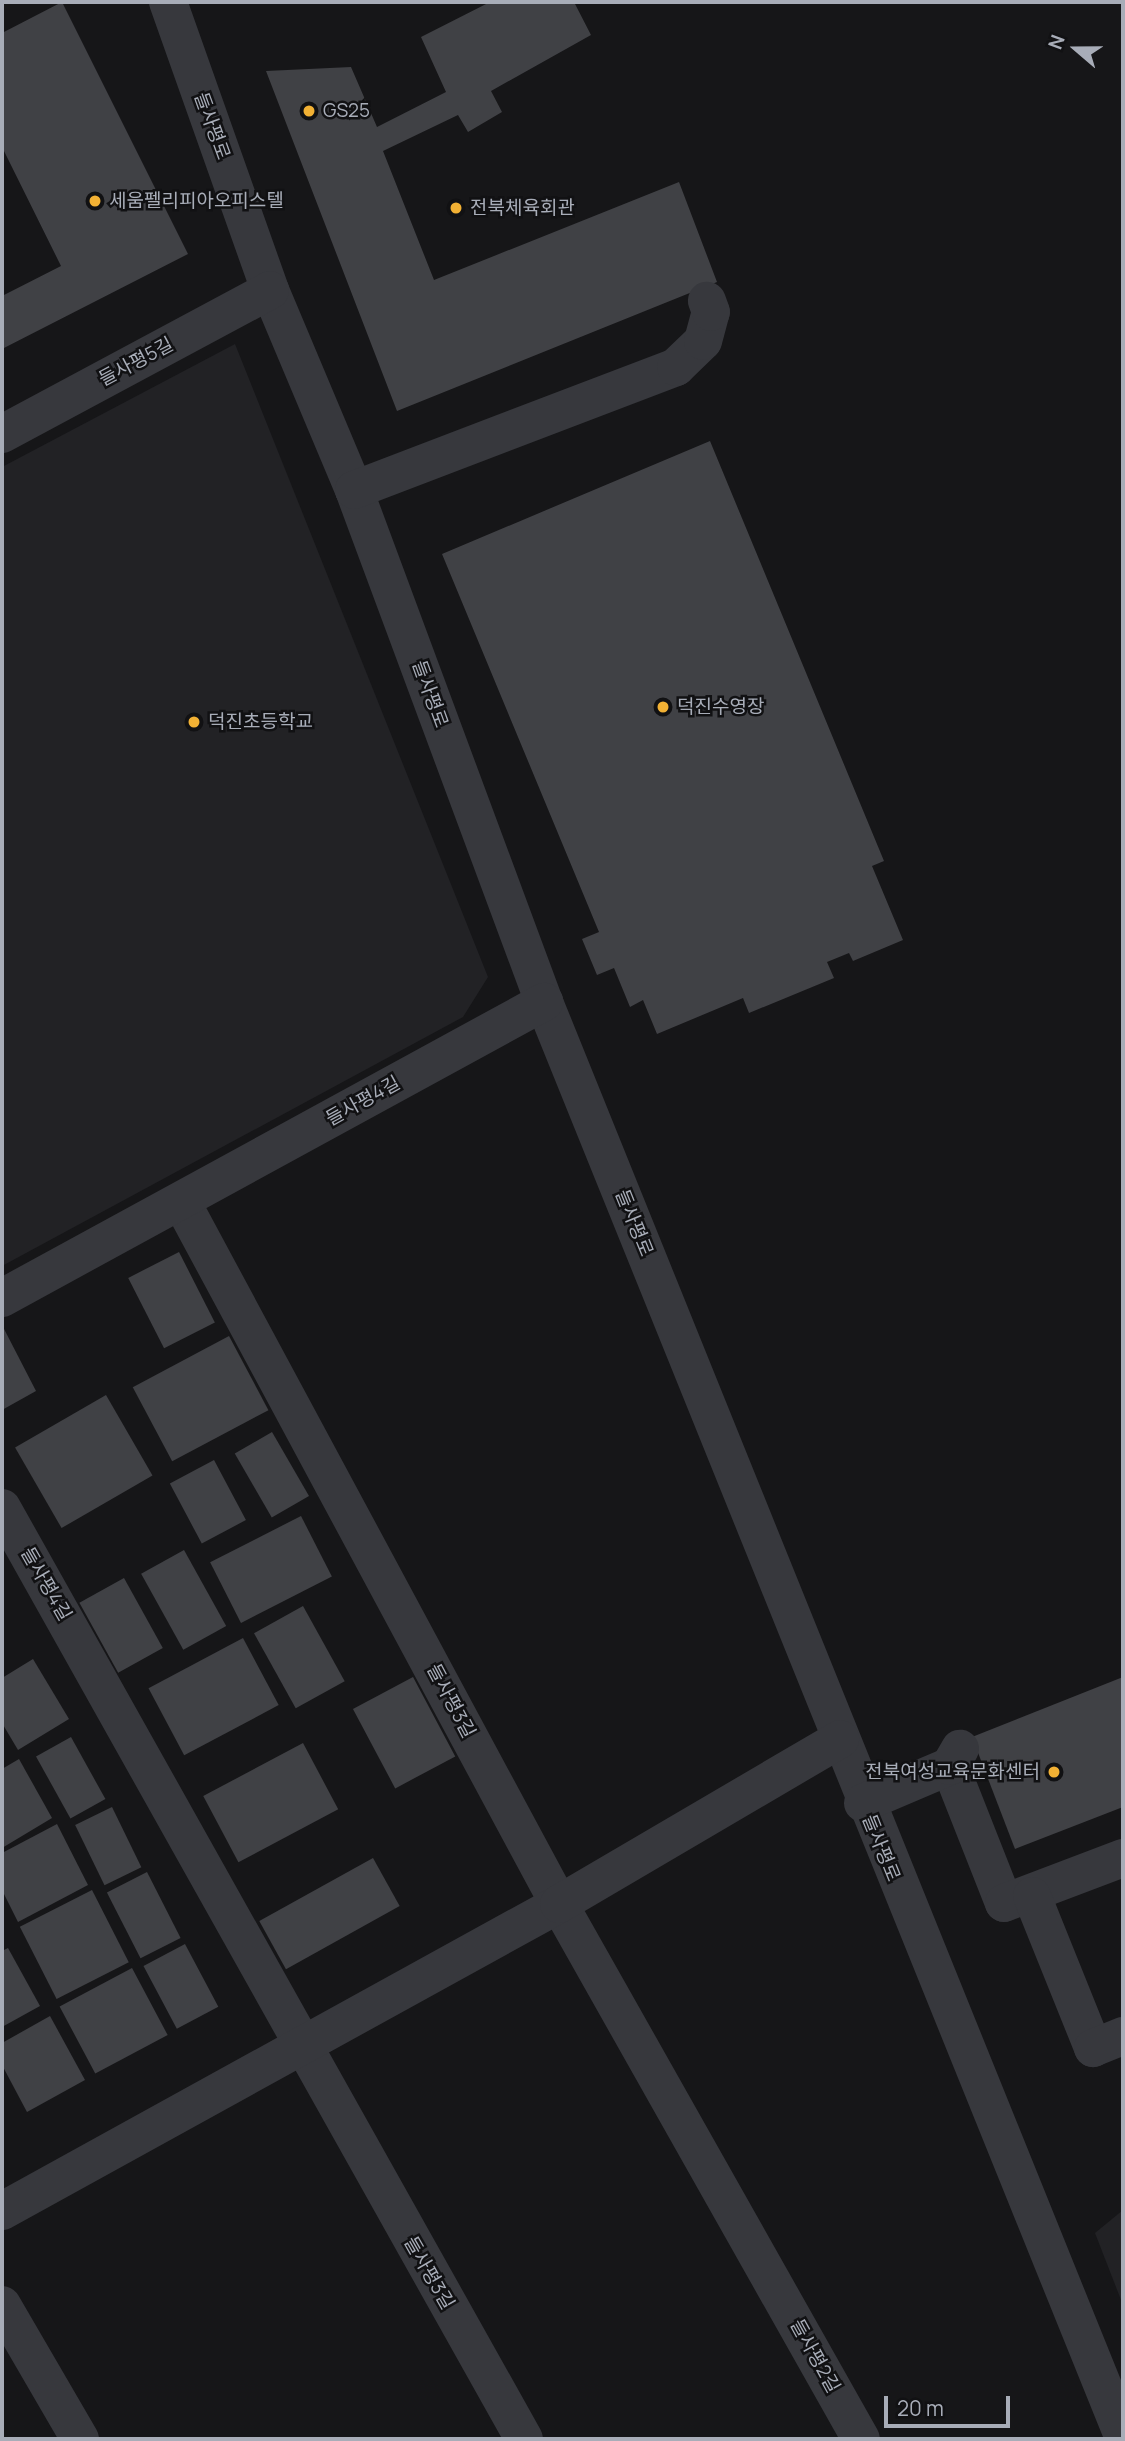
<!DOCTYPE html>
<meta charset="utf-8">
<style>
body{margin:0}
#map{position:relative;width:1125px;height:2441px;overflow:hidden;background:#161618;font-family:Manrope,"Noto Sans KR",sans-serif}
div>[style]{position:absolute}
[style*='--x']{left:calc(var(--x)*1px);top:calc(var(--y)*1px);width:calc(var(--w)*1px);rotate:calc(var(--a)*1deg)}
.built>*{inset:0;background:#222225}
.building>*{inset:0;background:#404145;transform-origin:0 0}
.minor>*{height:38px;margin:-19px;padding:0 19px;transform-origin:19px;border-radius:19px;background:#37383d}
.dots>*{width:19px;height:19px;translate:-50% -50%;box-sizing:border-box;border:4px solid #111113;border-radius:50%}
span{translate:-50% -50%;white-space:nowrap;text-align:center;line-height:1.15;-webkit-text-stroke:5px #111113;paint-order:stroke}
.poi-label{font-size:19px;color:#a8adb8}
.left{translate:0 -50%;text-align:left}
.right{translate:-100% -50%;text-align:right}
.street-label{font-size:19px;color:#a8adb8}
.frame{position:absolute;inset:0;border:4px solid #a8adb8;pointer-events:none}
.north{position:absolute;left:1041px;top:14px;width:70px;height:70px;-webkit-text-stroke:5px #111113;paint-order:stroke;rotate:290deg;font-size:19px;font-weight:700;line-height:28px;text-align:center;color:#a8adb8}
.north::after{content:'';display:block;margin:auto;width:24px;height:32px;background:#a8adb8;clip-path:polygon(50% 0,100% 100%,50% 72%,0 100%)}
.scale{position:absolute;left:884px;top:2396px;width:126px;height:32px;box-sizing:border-box;border:4px solid #a8adb8;border-top:0;padding-left:9px;font-size:21px;line-height:24px;white-space:nowrap;color:#a8adb8;-webkit-text-stroke:5px #111113;paint-order:stroke}
</style>
<div id="map">
<div class="built">
<i style="clip-path:polygon(235px 344px,488px 977px,463px 1017px,2px 1266px,2px 467px)"></i>
<i style="clip-path:polygon(1123px 2210px,1123px 2305px,1095px 2233px)"></i>
</div>
<div class="building">
<i style="clip-path:polygon(62px 2px,188px 254px,2px 349px,2px 296px,61px 266px,2px 147px,2px 33px)"></i>
<i style="clip-path:polygon(490px 2px,574px 2px,591px 35px,491px 91px,502px 112px,468px 132px,458px 115px,383px 151px,434px 280px,679px 182px,717px 282px,397px 411px,266px 71px,351px 67px,377px 127px,446px 92px,421px 37px)"></i>
<i style="clip-path:polygon(710px 441px,884px 861px,872px 866px,903px 940px,853px 961px,849px 953px,827px 962px,834px 978px,749px 1013px,743px 998px,657px 1034px,643px 1000px,630px 1007px,614px 968px,597px 975px,582px 939px,599px 932px,442px 554px)"></i>
<i style="left:179px;top:1252px;width:79px;height:57px;rotate:63deg"></i>
<i style="clip-path:polygon(2px 1325px,36px 1391px,2px 1410px)"></i>
<i style="left:229px;top:1336px;width:84px;height:109px;rotate:62deg"></i>
<i style="left:106px;top:1395px;width:93px;height:105px;rotate:60deg"></i>
<i style="left:272px;top:1432px;width:74px;height:43px;rotate:60deg"></i>
<i style="left:214px;top:1460px;width:68px;height:50px;rotate:62deg"></i>
<i style="left:301px;top:1516px;width:68px;height:102px;rotate:63deg"></i>
<i style="left:184px;top:1550px;width:87px;height:49px;rotate:61deg"></i>
<i style="left:124px;top:1578px;width:80px;height:51px;rotate:61deg"></i>
<i style="left:303px;top:1606px;width:86px;height:56px;rotate:61deg"></i>
<i style="left:243px;top:1638px;width:76px;height:107px;rotate:62deg"></i>
<i style="clip-path:polygon(33px 1659px,69px 1719px,18px 1750px,2px 1723px,2px 1678px)"></i>
<i style="left:413px;top:1677px;width:90px;height:68px;rotate:62deg"></i>
<i style="clip-path:polygon(1123px 1677px,1123px 1807px,1015px 1849px,972px 1737px)"></i>
<i style="left:71px;top:1737px;width:71px;height:40px;rotate:61deg"></i>
<i style="left:303px;top:1743px;width:75px;height:113px;rotate:62deg"></i>
<i style="clip-path:polygon(19px 1759px,52px 1818px,2px 1848px,2px 1769px)"></i>
<i style="left:112px;top:1807px;width:67px;height:41px;rotate:64deg"></i>
<i style="clip-path:polygon(57px 1824px,88px 1885px,18px 1922px,2px 1890px,2px 1853px)"></i>
<i style="left:373px;top:1858px;width:55px;height:130px;rotate:61deg"></i>
<i style="left:147px;top:1872px;width:74px;height:45px;rotate:63deg"></i>
<i style="left:92px;top:1890px;width:81px;height:81px;rotate:63deg"></i>
<i style="left:185px;top:1944px;width:71px;height:47px;rotate:62deg"></i>
<i style="clip-path:polygon(8px 1948px,40px 2006px,2px 2027px,2px 1951px)"></i>
<i style="left:132px;top:1968px;width:76px;height:82px;rotate:62deg"></i>
<i style="clip-path:polygon(50px 2016px,85px 2080px,27px 2112px,2px 2065px,2px 2043px)"></i>
</div>
<div class="minor">
<i style="--x:168;--y:2;--w:306;--a:70.5"></i>
<i style="--x:270;--y:290;--w:217;--a:67.2"></i>
<i style="--x:354;--y:490;--w:546;--a:69.64"></i>
<i style="--x:544;--y:1002;--w:1546;--a:68.01"></i>
<i style="--x:2;--y:434;--w:304;--a:-28.2"></i>
<i style="--x:354;--y:490;--w:345;--a:-20.9"></i>
<i style="--x:676;--y:367;--w:37;--a:-44"></i>
<i style="--x:703;--y:341;--w:30;--a:-75"></i>
<i style="--x:711;--y:312;--w:12;--a:-110"></i>
<i style="--x:181;--y:1201;--w:798;--a:61.73"></i>
<i style="--x:559;--y:1904;--w:614;--a:60.56"></i>
<i style="--x:2;--y:1298;--w:618;--a:-28.64"></i>
<i style="--x:2;--y:1508;--w:1067;--a:60.72"></i>
<i style="--x:950;--y:1766;--w:147;--a:68.5"></i>
<i style="--x:1004;--y:1903;--w:127;--a:-20.7"></i>
<i style="--x:863;--y:1803;--w:95;--a:-23"></i>
<i style="--x:950;--y:1766;--w:20;--a:-60"></i>
<i style="--x:1032;--y:1896;--w:164;--a:68.1"></i>
<i style="--x:1093;--y:2048;--w:32;--a:-22"></i>
<i style="--x:2;--y:2211;--w:636;--a:-28.86"></i>
<i style="--x:559;--y:1904;--w:326;--a:-30.4"></i>
<i style="--x:2;--y:2305;--w:155;--a:59.8"></i>
</div>
<div class="dots">
<i style="left:309px;top:111px;background:#f2b134"></i>
<i style="left:95px;top:201px;background:#f2b134"></i>
<i style="left:456px;top:208px;background:#f2b134"></i>
<i style="left:663px;top:707px;background:#f2b134"></i>
<i style="left:194px;top:722px;background:#f2b134"></i>
<i style="left:1054px;top:1772px;background:#f2b134"></i>
</div>
<div class="poi-label">
<span class="left" style="left:323px;top:111px">GS25</span>
<span class="left" style="left:109px;top:201px">세움펠리피아오피스텔</span>
<span class="left" style="left:470px;top:208px">전북체육회관</span>
<span class="left" style="left:677px;top:707px">덕진수영장</span>
<span class="left" style="left:208px;top:722px">덕진초등학교</span>
<span class="right" style="left:1040px;top:1772px">전북여성교육문화센터</span>
</div>
<div class="street-label">
<span style="left:212px;top:126px;rotate:70deg">들사평로</span>
<span style="left:136px;top:362px;rotate:-28deg">들사평5길</span>
<span style="left:430px;top:694px;rotate:70deg">들사평로</span>
<span style="left:363px;top:1101px;rotate:-29deg">들사평4길</span>
<span style="left:634px;top:1223px;rotate:68deg">들사평로</span>
<span style="left:46px;top:1584px;rotate:60deg">들사평4길</span>
<span style="left:451px;top:1701px;rotate:62deg">들사평3길</span>
<span style="left:881px;top:1848px;rotate:68deg">들사평로</span>
<span style="left:429px;top:2273px;rotate:60deg">들사평3길</span>
<span style="left:815px;top:2356px;rotate:61deg">들사평2길</span>
</div>
<div class="frame"></div>
<div class="north">N</div>
<div class="scale">20 m</div>
</div>
